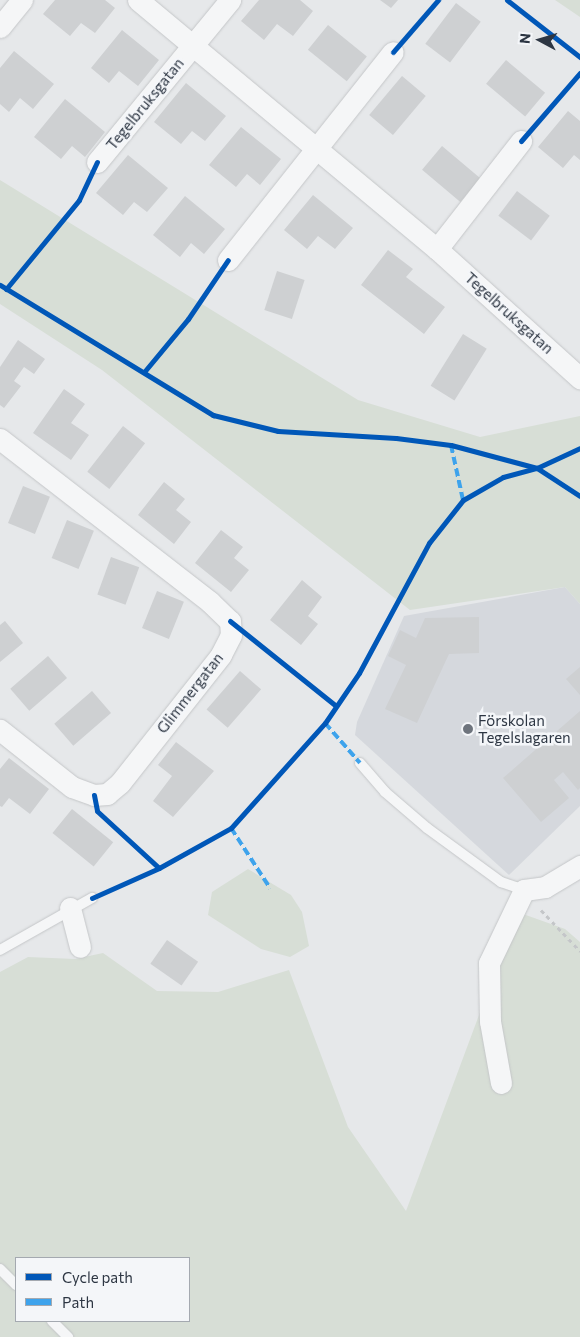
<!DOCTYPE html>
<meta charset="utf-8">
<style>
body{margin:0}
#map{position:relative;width:580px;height:1337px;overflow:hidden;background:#e6e8ea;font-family:Commissioner,sans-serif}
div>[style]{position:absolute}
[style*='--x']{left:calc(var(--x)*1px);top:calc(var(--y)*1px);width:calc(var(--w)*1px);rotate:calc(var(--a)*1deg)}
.built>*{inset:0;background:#d5d8dd}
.green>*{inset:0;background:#d7ded6}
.building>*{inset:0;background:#ced0d2;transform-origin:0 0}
.path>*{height:3px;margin-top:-1.5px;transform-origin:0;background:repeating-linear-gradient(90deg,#c4c6c9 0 4px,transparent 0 8px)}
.roads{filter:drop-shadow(0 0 1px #c4c6c8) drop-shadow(0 0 1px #c4c6c8)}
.lane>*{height:10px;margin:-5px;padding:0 5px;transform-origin:5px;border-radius:5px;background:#f5f6f7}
.street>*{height:21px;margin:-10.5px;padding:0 10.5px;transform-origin:10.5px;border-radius:10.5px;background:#f5f6f7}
.quiet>*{height:4px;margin-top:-2px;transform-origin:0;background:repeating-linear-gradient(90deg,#3ea3ec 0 8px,transparent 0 12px)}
.cycleway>*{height:5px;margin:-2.5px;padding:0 2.5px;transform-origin:2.5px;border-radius:2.5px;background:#0057b8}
.dots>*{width:14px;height:14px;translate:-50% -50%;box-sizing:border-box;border:2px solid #f4f6f9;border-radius:50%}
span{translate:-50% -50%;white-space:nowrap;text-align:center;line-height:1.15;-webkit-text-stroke:5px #f4f6f9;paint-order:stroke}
.street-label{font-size:15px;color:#2d3643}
.poi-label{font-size:15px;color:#2d3643}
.left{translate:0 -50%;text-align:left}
.legend{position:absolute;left:15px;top:1257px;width:175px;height:65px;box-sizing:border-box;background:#f4f6f9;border:1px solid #a4a9b0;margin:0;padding:6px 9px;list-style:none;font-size:15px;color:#2d3643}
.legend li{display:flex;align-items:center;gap:10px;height:25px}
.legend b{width:25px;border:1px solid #a4a9b0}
.north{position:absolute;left:515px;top:15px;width:50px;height:50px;-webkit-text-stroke:4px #f4f6f9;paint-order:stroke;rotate:276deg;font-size:14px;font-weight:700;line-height:20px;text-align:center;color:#2d3643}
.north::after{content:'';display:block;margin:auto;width:18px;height:22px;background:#2d3643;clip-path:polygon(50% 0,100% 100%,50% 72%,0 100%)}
</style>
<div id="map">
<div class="built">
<i style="clip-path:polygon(565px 587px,580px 604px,580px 806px,509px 875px,355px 735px,357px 722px,404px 616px)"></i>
</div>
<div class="green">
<i style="clip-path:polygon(555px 0,580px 0,580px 17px)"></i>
<i style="clip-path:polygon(0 180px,358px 400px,480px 437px,580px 416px,580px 604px,565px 587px,410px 610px,102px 370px,0 304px)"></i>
<i style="clip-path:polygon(248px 869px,291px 895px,302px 912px,309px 946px,290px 957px,261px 949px,208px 915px,212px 892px)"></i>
<i style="clip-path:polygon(evenodd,523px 914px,565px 929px,580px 942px,580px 1337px,0 1337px,0 972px,28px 957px,75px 959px,103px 953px,157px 991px,218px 992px,289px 970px,348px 1127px,406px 1211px,504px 948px,523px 914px,16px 1258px,189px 1258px,189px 1321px,16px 1321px,16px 1258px)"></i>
</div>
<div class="building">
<i style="clip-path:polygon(55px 0,105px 0,115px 8px,95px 33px,81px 23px,70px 36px,43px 14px)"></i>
<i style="clip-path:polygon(259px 0,300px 0,313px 11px,293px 36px,277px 24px,264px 40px,241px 21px)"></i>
<i style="clip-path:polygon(380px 0,398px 0,391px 8px)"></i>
<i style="left:456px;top:3px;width:31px;height:51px;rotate:37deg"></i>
<i style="left:328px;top:25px;width:50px;height:32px;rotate:39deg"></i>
<i style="clip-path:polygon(122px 30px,159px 60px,138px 86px,119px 71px,109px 83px,91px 68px)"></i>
<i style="clip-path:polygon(14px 51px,54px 84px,33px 109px,20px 98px,9px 112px,0 104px,0 68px)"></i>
<i style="left:506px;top:60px;width:51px;height:31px;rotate:40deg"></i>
<i style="left:402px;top:76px;width:31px;height:51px;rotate:40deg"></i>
<i style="clip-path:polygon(186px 83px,226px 116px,205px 141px,192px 131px,181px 144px,154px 122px)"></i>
<i style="clip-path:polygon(65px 99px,105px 132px,85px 157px,72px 146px,61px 159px,34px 137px)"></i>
<i style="clip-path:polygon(568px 111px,580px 121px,580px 160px,574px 155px,563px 168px,538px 147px)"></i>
<i style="clip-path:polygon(241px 127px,281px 159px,260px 185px,247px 174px,236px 187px,209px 165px)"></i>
<i style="left:442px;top:146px;width:50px;height:31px;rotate:40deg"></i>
<i style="clip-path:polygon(128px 155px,168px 188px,147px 212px,134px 202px,123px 215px,96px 193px)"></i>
<i style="left:517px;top:191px;width:41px;height:31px;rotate:37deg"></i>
<i style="clip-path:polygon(313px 195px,353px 228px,335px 249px,318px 236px,307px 249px,284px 230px)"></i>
<i style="clip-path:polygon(185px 196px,225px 229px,204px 254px,191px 243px,180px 257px,153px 235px)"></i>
<i style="clip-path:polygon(388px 250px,413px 269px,406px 277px,445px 307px,424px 334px,361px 285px)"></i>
<i style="left:277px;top:271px;width:29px;height:41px;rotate:18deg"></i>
<i style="left:463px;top:334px;width:28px;height:61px;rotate:32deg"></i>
<i style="clip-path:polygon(18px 340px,45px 359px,34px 374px,24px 367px,14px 381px,21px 386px,4px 408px,0 405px,0 367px)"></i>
<i style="clip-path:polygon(64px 389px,85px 404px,71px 423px,89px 435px,71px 460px,33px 433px)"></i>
<i style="left:123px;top:426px;width:28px;height:58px;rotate:38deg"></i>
<i style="clip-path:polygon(164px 482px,185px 499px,176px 510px,191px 522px,174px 544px,138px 515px)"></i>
<i style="left:23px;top:486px;width:29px;height:40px;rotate:22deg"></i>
<i style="left:67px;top:520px;width:29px;height:41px;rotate:22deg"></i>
<i style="clip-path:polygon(221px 530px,243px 547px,234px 558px,249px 570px,231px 592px,195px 563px)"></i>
<i style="left:111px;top:557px;width:30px;height:40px;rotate:20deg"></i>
<i style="clip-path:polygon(302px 580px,322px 597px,308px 616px,318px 624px,301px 645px,270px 620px)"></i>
<i style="left:157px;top:591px;width:29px;height:40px;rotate:22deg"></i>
<i style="clip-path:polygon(479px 617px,479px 653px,449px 654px,417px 723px,385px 709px,406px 665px,388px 656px,400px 630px,416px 638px,425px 618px)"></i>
<i style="clip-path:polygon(5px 621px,23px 643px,0 662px,0 625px)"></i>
<i style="left:48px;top:656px;width:29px;height:50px;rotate:49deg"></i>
<i style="clip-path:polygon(580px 667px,580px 695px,566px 679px)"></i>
<i style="left:240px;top:671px;width:28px;height:51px;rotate:41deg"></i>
<i style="left:92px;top:691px;width:29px;height:50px;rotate:49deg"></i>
<i style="clip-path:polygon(580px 711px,580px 788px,578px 790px,563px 772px,554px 780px,569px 798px,541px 822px,503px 778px)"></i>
<i style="clip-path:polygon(176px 742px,214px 771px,173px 817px,153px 801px,172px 776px,158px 765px)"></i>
<i style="clip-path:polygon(9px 758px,49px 789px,30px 814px,9px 798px,2px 807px,0 806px,0 769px)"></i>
<i style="left:72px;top:809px;width:53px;height:31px;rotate:39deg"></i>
<i style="left:167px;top:940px;width:38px;height:29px;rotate:35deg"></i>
</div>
<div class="path">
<i style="--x:541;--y:910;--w:57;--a:46.4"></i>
</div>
<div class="roads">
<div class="lane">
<i style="--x:360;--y:763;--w:38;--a:49"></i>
<i style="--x:385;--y:792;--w:55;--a:40.6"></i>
<i style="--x:427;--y:828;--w:92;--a:36.1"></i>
<i style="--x:501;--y:882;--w:24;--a:19"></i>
<i style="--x:0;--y:950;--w:106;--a:-29.5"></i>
<i style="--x:0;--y:1269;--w:23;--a:45"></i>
<i style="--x:52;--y:1321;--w:23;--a:45"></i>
</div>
<div class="street">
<i style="--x:138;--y:0;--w:389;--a:39.8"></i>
<i style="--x:437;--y:249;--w:193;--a:42.1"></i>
<i style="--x:0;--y:27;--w:35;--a:-51"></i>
<i style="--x:97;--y:162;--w:210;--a:-50.6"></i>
<i style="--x:437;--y:249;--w:137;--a:-52.1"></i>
<i style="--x:228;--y:260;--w:265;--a:-51.6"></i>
<i style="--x:0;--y:439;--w:266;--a:37.8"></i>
<i style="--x:210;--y:602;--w:28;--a:44"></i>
<i style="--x:230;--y:621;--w:14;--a:86"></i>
<i style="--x:231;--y:635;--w:22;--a:117"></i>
<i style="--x:221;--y:655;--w:163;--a:128.3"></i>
<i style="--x:120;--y:783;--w:17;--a:140"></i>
<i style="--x:107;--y:794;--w:13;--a:176"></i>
<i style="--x:94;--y:795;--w:23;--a:-160"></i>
<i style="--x:72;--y:787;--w:92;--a:-141.6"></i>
<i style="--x:70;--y:908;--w:40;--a:75.6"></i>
<i style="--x:501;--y:1083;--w:63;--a:-100.1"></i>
<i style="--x:490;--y:1021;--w:58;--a:-91"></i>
<i style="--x:489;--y:963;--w:81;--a:-64.4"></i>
<i style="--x:524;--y:890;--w:21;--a:-8"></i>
<i style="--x:545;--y:887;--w:41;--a:-31"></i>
</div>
</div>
<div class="quiet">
<i style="--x:451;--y:445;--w:56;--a:77.7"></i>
<i style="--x:325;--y:723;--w:53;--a:48.8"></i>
<i style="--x:231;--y:828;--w:72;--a:57"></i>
</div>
<div class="cycleway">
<i style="--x:507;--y:0;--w:93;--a:38"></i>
<i style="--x:393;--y:52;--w:69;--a:-49.1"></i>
<i style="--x:521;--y:141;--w:90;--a:-49.1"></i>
<i style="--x:0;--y:285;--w:250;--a:31.4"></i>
<i style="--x:213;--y:415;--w:67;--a:13.8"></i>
<i style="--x:278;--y:431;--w:118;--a:3.4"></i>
<i style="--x:396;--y:438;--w:55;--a:7.3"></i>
<i style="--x:451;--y:445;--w:89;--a:15"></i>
<i style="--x:537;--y:468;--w:51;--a:33.1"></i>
<i style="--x:6;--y:289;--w:115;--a:-50.6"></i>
<i style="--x:79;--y:200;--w:42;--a:-64.7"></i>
<i style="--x:144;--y:372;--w:69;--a:-50.3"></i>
<i style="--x:188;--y:319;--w:71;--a:-55.9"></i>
<i style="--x:230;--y:621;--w:134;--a:38.7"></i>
<i style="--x:94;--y:795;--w:16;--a:79"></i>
<i style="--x:97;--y:811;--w:84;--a:42.6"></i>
<i style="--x:92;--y:898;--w:73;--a:-24.1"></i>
<i style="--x:159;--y:868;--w:82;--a:-29.1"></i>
<i style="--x:231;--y:828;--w:141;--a:-48.2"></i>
<i style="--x:325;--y:723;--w:60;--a:-55.8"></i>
<i style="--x:359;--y:673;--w:148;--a:-61.7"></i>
<i style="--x:429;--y:543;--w:55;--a:-51.7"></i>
<i style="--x:463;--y:500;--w:46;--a:-29.9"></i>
<i style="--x:503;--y:477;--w:35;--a:-15"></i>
<i style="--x:537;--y:468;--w:47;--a:-24.9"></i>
</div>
<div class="dots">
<i style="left:468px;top:729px;background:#6e747d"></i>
</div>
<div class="street-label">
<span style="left:145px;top:104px;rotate:-51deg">Tegelbruksgatan</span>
<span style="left:509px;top:313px;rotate:42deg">Tegelbruksgatan</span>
<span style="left:190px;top:693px;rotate:-52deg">Glimmergatan</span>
</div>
<div class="poi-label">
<span class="left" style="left:478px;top:729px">Förskolan<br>Tegelslagaren</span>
</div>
<ul class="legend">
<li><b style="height:6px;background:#0057b8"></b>Cycle path</li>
<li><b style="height:6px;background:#3ea3ec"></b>Path</li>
</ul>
<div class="north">N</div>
</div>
